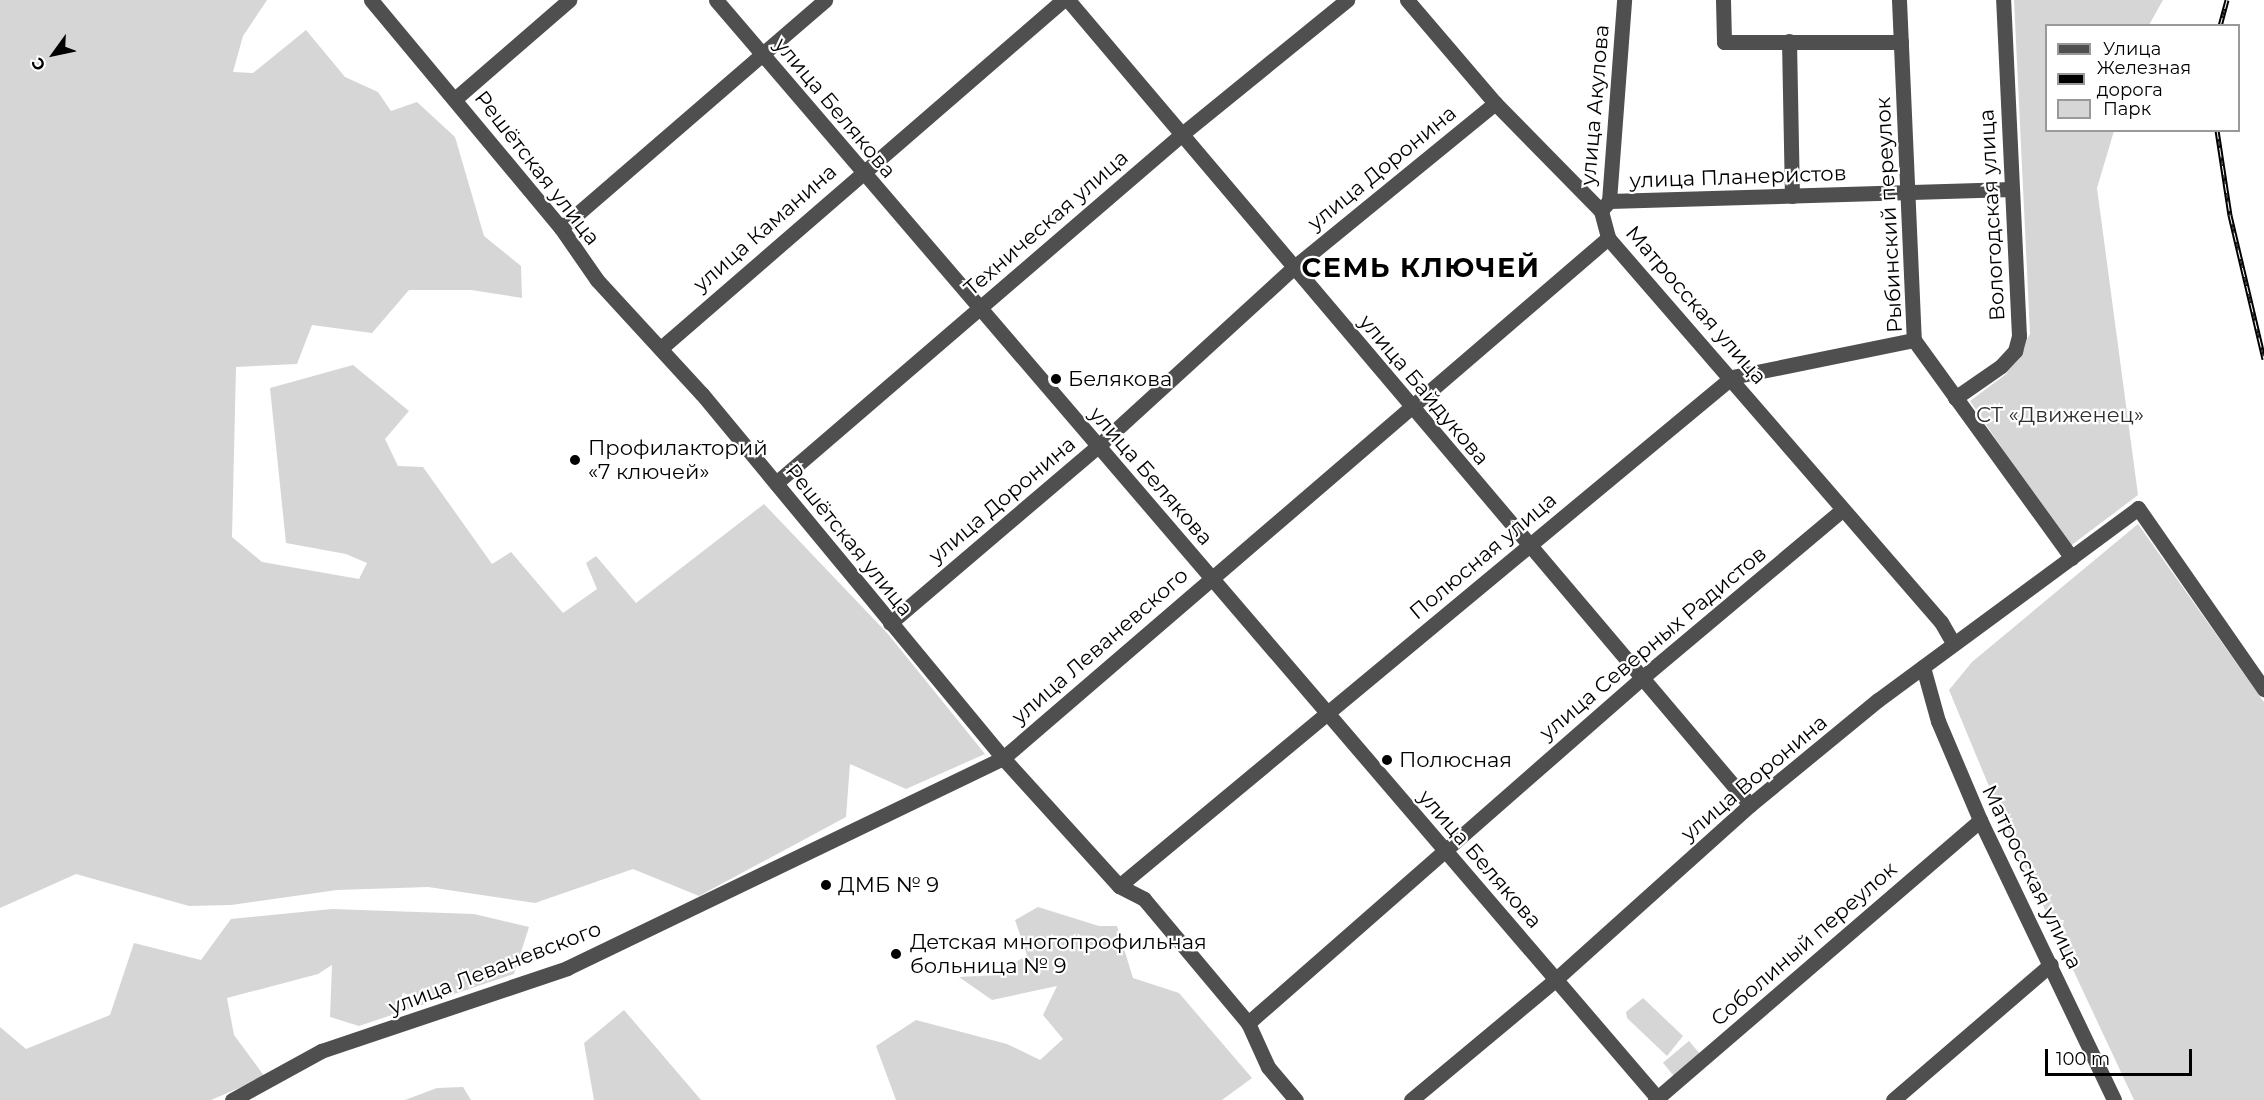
<!DOCTYPE html>
<meta charset="utf-8">
<style>
body{margin:0}
#map{position:relative;width:2264px;height:1100px;overflow:hidden;background:#fff;font-family:Montserrat,sans-serif}
div>[style]{position:absolute}
[style*='--x']{left:calc(var(--x)*1px);top:calc(var(--y)*1px);width:calc(var(--w)*1px);rotate:calc(var(--a)*1deg)}
.green>*{inset:0;background:#d6d6d6;transform-origin:0 0}
.minor>*{height:15px;margin:-7.5px;padding:0 7.5px;transform-origin:7.5px;border-radius:7.5px;background:#4f4f4f}
.rail>*{height:5px;margin-top:-2.5px;transform-origin:0;background:repeating-linear-gradient(90deg,#fff 0 9px,#000 0 18px);box-sizing:border-box;border-block:2px solid #000}
.dots>*{width:16px;height:16px;translate:-50% -50%;box-sizing:border-box;border:3px solid #fff;border-radius:50%}
span{translate:-50% -50%;white-space:nowrap;text-align:center;line-height:1.15;-webkit-text-stroke:4.5px #fff;paint-order:stroke}
.street-label{font-size:21px;color:#000}
.poi-label{font-size:21px;color:#000}
.left{translate:0 -50%;text-align:left}
.park-label{font-size:21px;color:#2d2d2d}
.district-label{font-size:27px;color:#000;font-weight:700;letter-spacing:1.5px}
.legend{position:absolute;left:2045px;top:24px;width:195px;height:108px;box-sizing:border-box;background:#fff;border:2px solid #999;margin:0;padding:8px 10px;list-style:none;font-size:18px;color:#000}
.legend li{display:flex;align-items:center;gap:12px;height:30px}
.legend b{width:30px;border:2px solid #999}
.north{position:absolute;left:24px;top:24px;width:60px;height:60px;-webkit-text-stroke:4px #fff;paint-order:stroke;rotate:237deg;font-size:16px;font-weight:700;line-height:24px;text-align:center;color:#000}
.north::after{content:'';display:block;margin:auto;width:21px;height:27px;background:#000;clip-path:polygon(50% 0,100% 100%,50% 72%,0 100%)}
.scale{position:absolute;left:2045px;top:1049px;width:147px;height:27px;box-sizing:border-box;border:3px solid #000;border-top:0;padding-left:8px;font-size:18px;line-height:21px;white-space:nowrap;color:#000;-webkit-text-stroke:4px #fff;paint-order:stroke}
</style>
<div id="map">
<div class="green">
<i style="clip-path:polygon(0 0,267px 0,243px 36px,233px 72px,253px 73px,306px 30px,345px 77px,378px 92px,391px 111px,417px 102px,455px 137px,484px 236px,521px 266px,522px 298px,471px 290px,409px 290px,372px 333px,312px 325px,297px 364px,236px 367px,232px 537px,262px 562px,359px 579px,367px 563px,346px 554px,286px 543px,270px 388px,353px 365px,409px 411px,385px 439px,398px 466px,423px 467px,492px 564px,511px 552px,563px 613px,597px 589px,586px 563px,596px 556px,636px 603px,764px 504px,888px 634px,985px 754px,906px 789px,850px 764px,846px 817px,699px 896px,633px 869px,535px 903px,428px 887px,337px 890px,231px 905px,189px 906px,76px 874px,0 908px)"></i>
<i style="clip-path:polygon(2014px 0,2163px 0,2149px 25px,2046px 26px,2046px 130px,2114px 131px,2097px 188px,2138px 495px,2069px 547px,1970px 401px,2006px 374px,2030px 334px)"></i>
<i style="clip-path:polygon(2138px 524px,2264px 702px,2264px 1100px,2134px 1100px,2003px 820px,1949px 690px,1972px 662px)"></i>
<i style="clip-path:polygon(1038px 907px,1099px 926px,1117px 926px,1133px 978px,1179px 993px,1252px 1078px,1222px 1100px,896px 1100px,876px 1046px,916px 1020px,1007px 1044px,1040px 1060px,1063px 1039px,1043px 1015px,1057px 986px,992px 1000px,959px 977px,996px 975px,1027px 955px,1015px 920px)"></i>
<i style="clip-path:polygon(332px 909px,474px 914px,529px 927px,514px 974px,359px 1026px,330px 1017px,332px 965px,318px 974px,227px 998px,234px 1035px,265px 1077px,211px 1100px,0 1100px,0 1027px,26px 1049px,110px 1015px,134px 943px,201px 960px,231px 919px)"></i>
<i style="clip-path:polygon(1643px 998px,1683px 1036px,1667px 1056px,1627px 1018px,1626px 1012px)"></i>
<i style="clip-path:polygon(624px 1010px,701px 1100px,594px 1100px,584px 1043px)"></i>
<i style="left:1689px;top:1041px;width:17px;height:34px;rotate:50deg"></i>
<i style="clip-path:polygon(463px 1087px,471px 1100px,405px 1100px,437px 1088px)"></i>
</div>
<div class="minor">
<i style="--x:371;--y:0;--w:297;--a:50.2"></i>
<i style="--x:561;--y:228;--w:63;--a:55.3"></i>
<i style="--x:597;--y:280;--w:155;--a:47.4"></i>
<i style="--x:702;--y:394;--w:472;--a:50.4"></i>
<i style="--x:1003;--y:758;--w:173;--a:47.8"></i>
<i style="--x:1119;--y:886;--w:28;--a:27"></i>
<i style="--x:1144;--y:899;--w:162;--a:50"></i>
<i style="--x:1248;--y:1023;--w:48;--a:65.6"></i>
<i style="--x:1268;--y:1067;--w:43;--a:49.7"></i>
<i style="--x:716;--y:0;--w:1449;--a:49.39"></i>
<i style="--x:1068;--y:0;--w:1055;--a:49.73"></i>
<i style="--x:1407;--y:0;--w:135;--a:49.5"></i>
<i style="--x:1495;--y:103;--w:151;--a:45.5"></i>
<i style="--x:1601;--y:211;--w:28;--a:75"></i>
<i style="--x:1608;--y:238;--w:508;--a:49.07"></i>
<i style="--x:1941;--y:622;--w:24;--a:60"></i>
<i style="--x:1723;--y:0;--w:42;--a:88.6"></i>
<i style="--x:1724;--y:42;--w:177;--a:0"></i>
<i style="--x:1899;--y:0;--w:340;--a:87.5"></i>
<i style="--x:1914;--y:340;--w:269;--a:54.1"></i>
<i style="--x:1789;--y:41;--w:155;--a:88.9"></i>
<i style="--x:456;--y:98;--w:150;--a:-40.9"></i>
<i style="--x:1609;--y:201;--w:403;--a:-1.7"></i>
<i style="--x:1603;--y:208;--w:9;--a:-49"></i>
<i style="--x:1609;--y:201;--w:202;--a:-85.7"></i>
<i style="--x:561;--y:228;--w:349;--a:-40.8"></i>
<i style="--x:661;--y:348;--w:532;--a:-40.88"></i>
<i style="--x:1955;--y:398;--w:56;--a:-34.8"></i>
<i style="--x:2001;--y:366;--w:21;--a:-47"></i>
<i style="--x:2015;--y:351;--w:16;--a:-75"></i>
<i style="--x:2019;--y:336;--w:336;--a:-92.7"></i>
<i style="--x:776;--y:483;--w:535;--a:-40.68"></i>
<i style="--x:1182;--y:134;--w:213;--a:-39.1"></i>
<i style="--x:890;--y:623;--w:272;--a:-40.4"></i>
<i style="--x:1097;--y:447;--w:265;--a:-42.4"></i>
<i style="--x:1293;--y:268;--w:261;--a:-39.2"></i>
<i style="--x:1923;--y:667;--w:56;--a:74.5"></i>
<i style="--x:1938;--y:721;--w:108;--a:67"></i>
<i style="--x:1980;--y:820;--w:310;--a:64.4"></i>
<i style="--x:1119;--y:886;--w:797;--a:-39.7"></i>
<i style="--x:1732;--y:377;--w:186;--a:-11.5"></i>
<i style="--x:1248;--y:1023;--w:525;--a:-41.22"></i>
<i style="--x:1643;--y:677;--w:260;--a:-40"></i>
<i style="--x:232;--y:1100;--w:102;--a:-28.8"></i>
<i style="--x:321;--y:1051;--w:260;--a:-18.6"></i>
<i style="--x:567;--y:968;--w:484;--a:-25.7"></i>
<i style="--x:1003;--y:758;--w:798;--a:-40.68"></i>
<i style="--x:1411;--y:1100;--w:189;--a:-39.8"></i>
<i style="--x:1556;--y:979;--w:261;--a:-41.9"></i>
<i style="--x:1750;--y:805;--w:166;--a:-39.4"></i>
<i style="--x:1878;--y:700;--w:323;--a:-36.4"></i>
<i style="--x:2138;--y:508;--w:221;--a:55.2"></i>
<i style="--x:1655;--y:1100;--w:429;--a:-40.7"></i>
<i style="--x:1893;--y:1100;--w:208;--a:-40.7"></i>
</div>
<div class="rail">
<i style="--x:2220;--y:26;--w:27;--a:-75"></i>
<i style="--x:2217;--y:130;--w:86;--a:81.3"></i>
<i style="--x:2230;--y:215;--w:148;--a:76.7"></i>
</div>
<div class="dots">
<i style="left:1056px;top:379px;background:#000"></i>
<i style="left:575px;top:460px;background:#000"></i>
<i style="left:1387px;top:760px;background:#000"></i>
<i style="left:826px;top:885px;background:#000"></i>
<i style="left:896px;top:954px;background:#000"></i>
</div>
<div class="street-label">
<span style="left:1595px;top:105px;rotate:-85deg">улица Акулова</span>
<span style="left:835px;top:108px;rotate:50deg">улица Белякова</span>
<span style="left:537px;top:168px;rotate:52deg">Решётская улица</span>
<span style="left:1382px;top:168px;rotate:-39deg">улица Доронина</span>
<span style="left:1738px;top:177px;rotate:-2deg">улица Планеристов</span>
<span style="left:1889px;top:215px;rotate:-93deg">Рыбинский переулок</span>
<span style="left:1992px;top:215px;rotate:-93deg">Вологодская улица</span>
<span style="left:1046px;top:223px;rotate:-41deg">Техническая улица</span>
<span style="left:765px;top:228px;rotate:-41deg">улица Каманина</span>
<span style="left:1696px;top:305px;rotate:49deg">Матросская улица</span>
<span style="left:1424px;top:390px;rotate:50deg">улица Байдукова</span>
<span style="left:1151px;top:476px;rotate:49deg">улица Белякова</span>
<span style="left:1002px;top:500px;rotate:-40deg">улица Доронина</span>
<span style="left:849px;top:540px;rotate:51deg">Решётская улица</span>
<span style="left:1483px;top:556px;rotate:-40deg">Полюсная улица</span>
<span style="left:1653px;top:643px;rotate:-40deg">улица Северных Радистов</span>
<span style="left:1100px;top:646px;rotate:-41deg">улица Леваневского</span>
<span style="left:1754px;top:778px;rotate:-40deg">улица Воронина</span>
<span style="left:1480px;top:859px;rotate:49deg">улица Белякова</span>
<span style="left:2032px;top:877px;rotate:64deg">Матросская улица</span>
<span style="left:1804px;top:944px;rotate:-41deg">Соболиный переулок</span>
<span style="left:495px;top:968px;rotate:-21deg">улица Леваневского</span>
</div>
<div class="poi-label">
<span class="left" style="left:1068px;top:379px">Белякова</span>
<span class="left" style="left:588px;top:460px">Профилакторий<br>«7 ключей»</span>
<span class="left" style="left:1399px;top:760px">Полюсная</span>
<span class="left" style="left:838px;top:885px">ДМБ № 9</span>
<span class="left" style="left:910px;top:954px">Детская многопрофильная<br>больница № 9</span>
</div>
<div class="park-label">
<span style="left:2060px;top:415px">СТ «Движенец»</span>
</div>
<div class="district-label">
<span style="left:1421px;top:268px">СЕМЬ КЛЮЧЕЙ</span>
</div>
<ul class="legend">
<li><b style="height:8px;background:#4f4f4f"></b>Улица</li>
<li><b style="height:8px;background:#000"></b>Железная дорога</li>
<li><b style="height:16px;background:#d6d6d6"></b>Парк</li>
</ul>
<div class="north">С</div>
<div class="scale">100 m</div>
</div>
